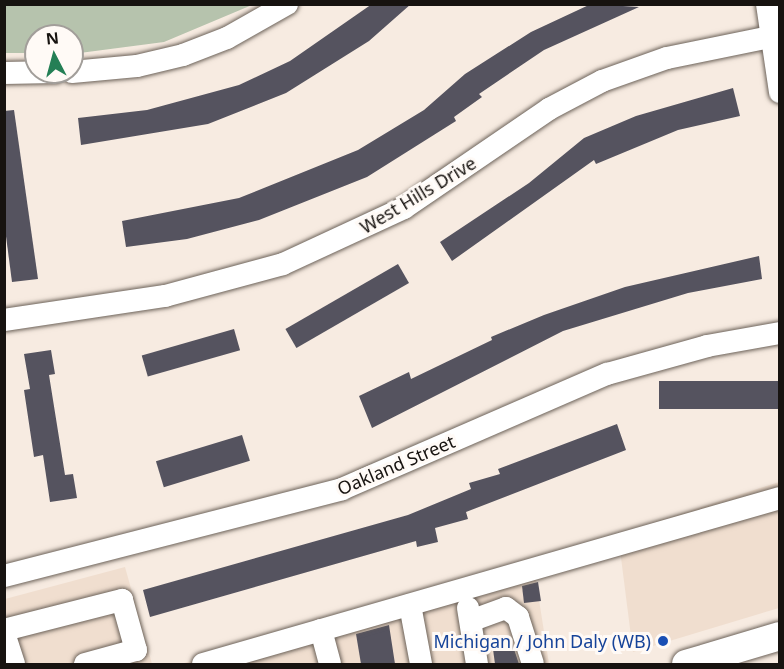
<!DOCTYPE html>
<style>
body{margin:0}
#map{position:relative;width:784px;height:669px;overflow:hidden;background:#f7ebe1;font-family:"Noto Sans",sans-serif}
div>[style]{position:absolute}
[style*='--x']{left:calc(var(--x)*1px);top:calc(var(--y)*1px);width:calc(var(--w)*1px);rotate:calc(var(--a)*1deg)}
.built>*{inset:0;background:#f0decf}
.green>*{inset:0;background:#b6c3ad}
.building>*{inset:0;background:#55535f;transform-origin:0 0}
.roads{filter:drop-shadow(0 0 2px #6c6259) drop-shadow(0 0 2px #6c6259)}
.minor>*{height:22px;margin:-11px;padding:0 11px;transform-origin:11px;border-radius:11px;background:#fff}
.major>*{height:28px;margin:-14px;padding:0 14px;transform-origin:14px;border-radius:14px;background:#fff}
.dots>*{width:16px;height:16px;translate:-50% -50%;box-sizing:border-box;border:3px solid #fffaf6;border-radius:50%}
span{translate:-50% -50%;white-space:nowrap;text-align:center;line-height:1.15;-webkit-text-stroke:6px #fffaf6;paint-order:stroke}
.street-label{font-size:18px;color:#171310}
.transit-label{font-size:18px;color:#164399}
.right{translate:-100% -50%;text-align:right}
.frame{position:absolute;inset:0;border:6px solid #171310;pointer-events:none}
.north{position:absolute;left:24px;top:24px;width:60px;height:60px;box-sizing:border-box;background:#fffaf6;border:2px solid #a29e9a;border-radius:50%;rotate:354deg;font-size:16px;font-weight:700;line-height:24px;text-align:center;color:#171310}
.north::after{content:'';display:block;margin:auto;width:21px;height:27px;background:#247f55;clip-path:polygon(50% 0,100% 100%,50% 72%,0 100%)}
</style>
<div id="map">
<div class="built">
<i style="clip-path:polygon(779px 482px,779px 608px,633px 652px,618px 534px)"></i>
<i style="clip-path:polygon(533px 561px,549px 664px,181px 664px)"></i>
<i style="clip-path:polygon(125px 567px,152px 664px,5px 664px,5px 599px)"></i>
</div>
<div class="green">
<i style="clip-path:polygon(4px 5px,5px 4px,252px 5px,164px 42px,72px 54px,72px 36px,36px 36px,36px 53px,5px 53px)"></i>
</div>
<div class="building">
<i style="clip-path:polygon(372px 4px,411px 4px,369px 41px,286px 93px,208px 124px,81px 145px,78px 118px,147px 110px,239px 85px,290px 61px)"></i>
<i style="clip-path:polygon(591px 4px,639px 7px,544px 50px,479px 94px,482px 97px,454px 117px,456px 121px,367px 177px,259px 220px,187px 239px,126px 247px,122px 221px,239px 198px,358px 150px,424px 110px,465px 74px,531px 32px)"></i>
<i style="clip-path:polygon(733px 88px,740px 116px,678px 130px,596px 164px,594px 160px,452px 261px,440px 242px,529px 183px,584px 138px,636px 116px)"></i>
<i style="clip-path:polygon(14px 110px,38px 279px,12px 282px,4px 221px,4px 111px)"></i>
<i style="clip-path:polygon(759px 256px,762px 279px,688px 293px,563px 331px,372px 428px,359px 396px,409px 372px,411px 379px,492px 340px,491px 337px,544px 315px,625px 287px)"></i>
<i style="left:398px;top:264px;width:22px;height:130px;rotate:60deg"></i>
<i style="left:234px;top:329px;width:22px;height:96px;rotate:74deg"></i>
<i style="clip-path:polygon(51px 350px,55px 374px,49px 375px,65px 475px,73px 474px,77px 498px,50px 502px,43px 455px,34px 457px,24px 390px,30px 389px,24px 354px)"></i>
<i style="left:780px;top:381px;width:28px;height:121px;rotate:90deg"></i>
<i style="clip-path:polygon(617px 424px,626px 450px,466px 512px,468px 519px,435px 528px,438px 542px,417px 547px,416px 541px,150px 617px,143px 590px,408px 515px,471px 489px,469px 483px,500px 474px,498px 469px)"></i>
<i style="left:242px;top:435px;width:27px;height:90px;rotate:73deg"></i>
<i style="clip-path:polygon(538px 582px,541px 601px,524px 603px,522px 586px)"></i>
<i style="clip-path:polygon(389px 625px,395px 664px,361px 664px,356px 634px)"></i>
<i style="clip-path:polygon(511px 640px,519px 664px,495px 664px,492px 642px)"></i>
</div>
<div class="roads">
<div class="minor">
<i style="--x:767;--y:4;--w:89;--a:81.6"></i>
<i style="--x:72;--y:72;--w:65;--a:-5.3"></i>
<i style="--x:137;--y:66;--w:47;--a:-13.4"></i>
<i style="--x:183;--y:55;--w:47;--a:-21.1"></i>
<i style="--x:227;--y:38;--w:69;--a:-29.5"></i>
<i style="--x:4;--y:73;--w:51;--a:-1.1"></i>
<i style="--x:4;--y:320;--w:163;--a:-8.5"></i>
<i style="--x:165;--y:296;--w:122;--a:-15.2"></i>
<i style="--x:283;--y:264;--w:133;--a:-24.8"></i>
<i style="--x:404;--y:208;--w:176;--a:-34.3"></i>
<i style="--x:549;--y:109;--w:60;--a:-27.8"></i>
<i style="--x:602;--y:81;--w:69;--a:-19.5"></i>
<i style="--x:667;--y:58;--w:115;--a:-11.5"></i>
<i style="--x:4;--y:576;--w:349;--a:-14.4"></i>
<i style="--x:342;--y:489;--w:289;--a:-23.5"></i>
<i style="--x:607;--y:374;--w:104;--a:-15.6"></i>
<i style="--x:707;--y:346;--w:74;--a:-10.1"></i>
<i style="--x:410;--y:605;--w:60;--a:79.4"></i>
<i style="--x:468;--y:608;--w:57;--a:80.9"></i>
<i style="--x:473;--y:620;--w:35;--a:-20"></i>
<i style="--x:506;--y:608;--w:15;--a:37"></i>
<i style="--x:518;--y:617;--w:49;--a:72.3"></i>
<i style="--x:4;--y:630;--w:122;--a:-14.3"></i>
<i style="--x:122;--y:600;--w:52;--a:74.4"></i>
<i style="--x:136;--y:650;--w:53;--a:164.6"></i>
<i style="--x:321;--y:630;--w:35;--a:75"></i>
<i style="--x:4;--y:633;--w:33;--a:72"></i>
<i style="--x:203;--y:664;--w:600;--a:-16.05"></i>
</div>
<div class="major">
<i style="--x:686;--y:664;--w:98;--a:-16.6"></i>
</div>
</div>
<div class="dots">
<i style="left:663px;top:641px;background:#1a4fb4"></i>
</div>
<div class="street-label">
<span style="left:418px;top:195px;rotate:-31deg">West Hills Drive</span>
<span style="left:396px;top:465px;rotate:-23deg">Oakland Street</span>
</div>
<div class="transit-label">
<span class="right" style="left:651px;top:641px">Michigan / John Daly (WB)</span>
</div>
<div class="frame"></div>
<div class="north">N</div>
</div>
